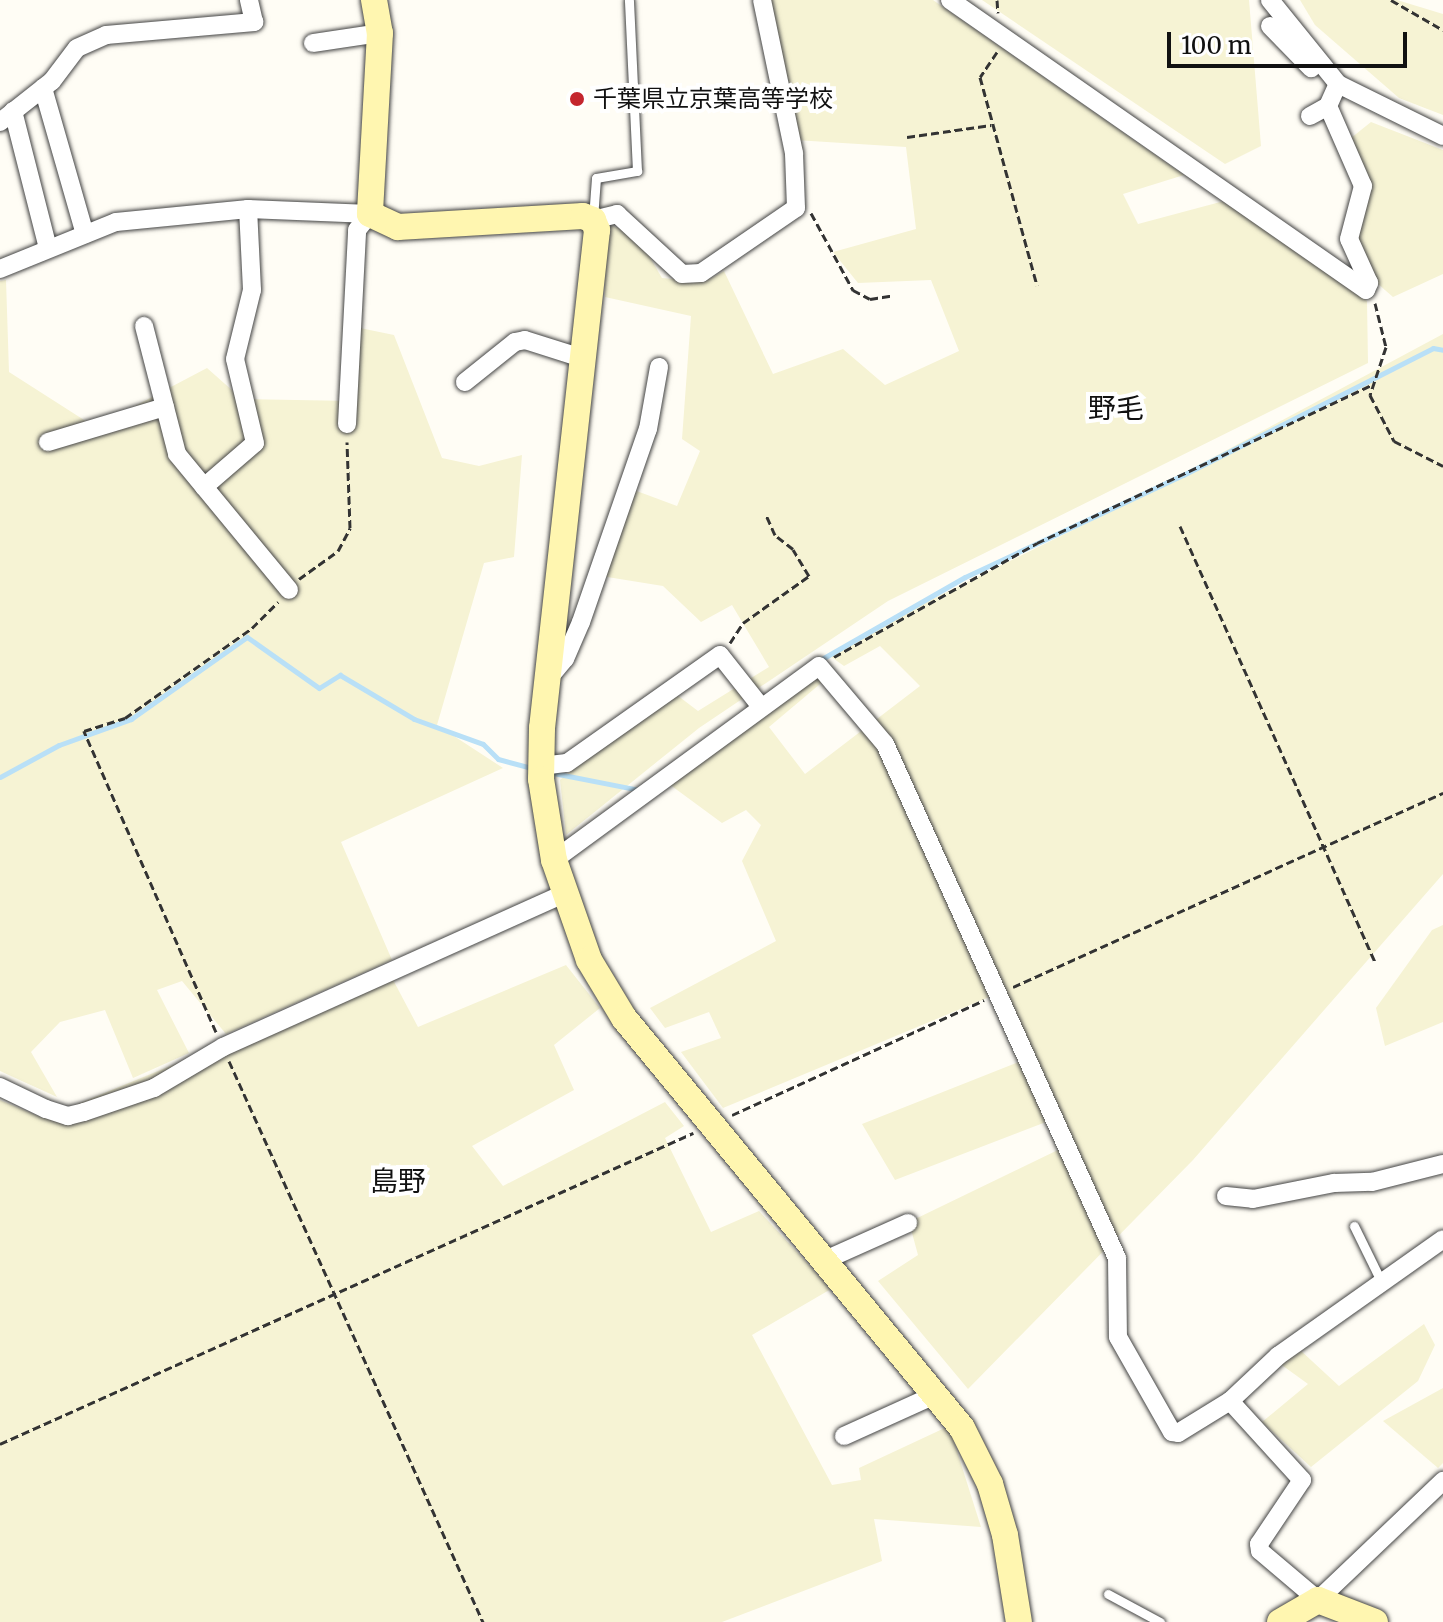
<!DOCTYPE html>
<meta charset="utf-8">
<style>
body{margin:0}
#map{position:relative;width:1443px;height:1622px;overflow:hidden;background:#fffdf5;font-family:Merriweather,"Noto Sans JP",serif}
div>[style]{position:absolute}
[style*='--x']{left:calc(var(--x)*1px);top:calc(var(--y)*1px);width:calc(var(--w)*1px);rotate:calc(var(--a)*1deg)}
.farmland>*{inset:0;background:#f6f3d4}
.stream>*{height:5px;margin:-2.5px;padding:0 2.5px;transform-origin:2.5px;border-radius:2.5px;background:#b9e0f7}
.path>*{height:3px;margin-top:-1.5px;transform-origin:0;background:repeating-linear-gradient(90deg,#333 0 8px,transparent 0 12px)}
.roads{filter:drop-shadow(0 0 2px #444) drop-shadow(0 0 2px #444)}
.lane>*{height:9px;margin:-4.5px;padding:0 4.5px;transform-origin:4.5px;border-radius:4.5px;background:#fff}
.street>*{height:18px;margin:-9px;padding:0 9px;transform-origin:9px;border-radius:9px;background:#fff}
.secondary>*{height:26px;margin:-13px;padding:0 13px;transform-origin:13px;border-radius:13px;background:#fff6b0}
.dots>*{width:22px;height:22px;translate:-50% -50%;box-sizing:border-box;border:4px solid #fff;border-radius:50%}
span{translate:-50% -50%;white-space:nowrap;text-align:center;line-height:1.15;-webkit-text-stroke:8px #fff;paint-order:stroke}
.poi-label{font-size:24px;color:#111}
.left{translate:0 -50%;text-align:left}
.quarter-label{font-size:28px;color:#111}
.scale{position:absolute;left:1167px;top:32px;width:240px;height:36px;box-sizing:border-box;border:4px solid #111;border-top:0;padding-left:10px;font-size:24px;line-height:28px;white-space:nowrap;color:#111;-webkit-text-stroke:6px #fff;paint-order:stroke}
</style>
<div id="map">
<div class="farmland">
<i style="clip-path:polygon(770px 0,933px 0,1184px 175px,1123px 194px,1138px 224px,1224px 201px,1367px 301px,1368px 363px,888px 601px,699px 728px,566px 835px,560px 780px,669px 689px,698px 711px,769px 667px,732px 605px,701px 622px,663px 586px,601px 576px,634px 490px,677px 506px,700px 451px,682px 439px,691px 316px,605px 297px,604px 224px,635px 232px,662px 278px,704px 282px,724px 271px,773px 374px,843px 349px,885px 385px,959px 351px,931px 280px,858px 283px,833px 252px,916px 229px,906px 147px,795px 140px)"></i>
<i style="clip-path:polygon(982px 0,1249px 0,1261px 146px,1225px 164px)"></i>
<i style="clip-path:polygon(1300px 0,1397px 0,1443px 14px,1443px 115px,1399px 98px,1315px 25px)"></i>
<i style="clip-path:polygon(1371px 122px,1443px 150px,1443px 274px,1393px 297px,1370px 277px,1355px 234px,1370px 193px,1351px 138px)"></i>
<i style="clip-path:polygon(6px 280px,9px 372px,95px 427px,207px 368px,242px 399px,352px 401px,360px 328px,394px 335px,442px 458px,479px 466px,522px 455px,514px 557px,484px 563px,437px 725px,503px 768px,341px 842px,392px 960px,226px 1034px,182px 981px,157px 990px,189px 1053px,133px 1078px,105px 1010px,60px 1022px,31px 1052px,57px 1097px,0 1071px,0 281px)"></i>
<i style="clip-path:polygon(1443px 334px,1443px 874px,1193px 1160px,968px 1389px,878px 1281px,918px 1255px,909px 1222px,1062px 1148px,1046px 1122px,895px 1180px,862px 1124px,1024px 1060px,994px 995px,723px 1108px,681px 1052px,721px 1038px,709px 1012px,665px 1028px,650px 1008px,776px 941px,742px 861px,761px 825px,746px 810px,722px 823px,669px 784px,818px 671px,826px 679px,769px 727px,805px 774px,920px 686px,880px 646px,844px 666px,830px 656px,888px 621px,1128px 503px)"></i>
<i style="clip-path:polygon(1443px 925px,1443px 1022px,1385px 1046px,1376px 1008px,1432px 930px)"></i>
<i style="clip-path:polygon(566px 965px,600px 1008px,554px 1045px,574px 1090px,472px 1146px,503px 1186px,665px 1102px,684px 1126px,665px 1138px,711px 1232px,759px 1211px,831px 1289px,752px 1335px,832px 1485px,861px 1480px,859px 1468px,949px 1426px,981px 1527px,874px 1519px,882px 1561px,722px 1622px,0 1622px,0 1100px,43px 1118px,391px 976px,418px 1027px)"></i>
<i style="clip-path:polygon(1424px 1324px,1435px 1345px,1418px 1381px,1311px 1467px,1262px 1422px,1308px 1384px,1279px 1363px,1299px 1349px,1339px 1386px)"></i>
<i style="clip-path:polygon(1443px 1388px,1443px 1463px,1438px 1468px,1383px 1421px)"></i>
</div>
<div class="stream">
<i style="--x:820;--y:660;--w:167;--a:-29.8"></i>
<i style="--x:965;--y:577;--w:241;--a:-25.1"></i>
<i style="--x:1183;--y:475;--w:280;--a:-26.9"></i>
<i style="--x:1433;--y:348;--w:10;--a:11"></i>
<i style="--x:548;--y:772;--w:94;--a:11.1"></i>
<i style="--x:0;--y:777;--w:67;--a:-28.5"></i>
<i style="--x:59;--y:745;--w:77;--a:-19.9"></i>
<i style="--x:131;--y:719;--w:142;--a:-35.3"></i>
<i style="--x:247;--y:637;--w:88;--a:35.3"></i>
<i style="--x:319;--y:688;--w:25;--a:-32"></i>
<i style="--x:340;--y:675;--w:86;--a:30.7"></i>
<i style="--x:414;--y:719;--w:73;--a:19.9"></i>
<i style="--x:483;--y:744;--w:21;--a:45"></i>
<i style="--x:498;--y:759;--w:38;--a:15"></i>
</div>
<div class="path">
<i style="--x:997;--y:0;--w:13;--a:86"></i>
<i style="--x:1391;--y:0;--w:60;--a:30"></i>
<i style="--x:997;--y:52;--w:30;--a:124"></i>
<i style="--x:980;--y:77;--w:216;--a:74.7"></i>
<i style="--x:907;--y:137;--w:85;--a:-8.1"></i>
<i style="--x:811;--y:213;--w:88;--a:61.4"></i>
<i style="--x:853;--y:290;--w:19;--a:28"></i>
<i style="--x:870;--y:299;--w:24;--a:-9"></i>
<i style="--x:1375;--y:303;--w:45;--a:76"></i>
<i style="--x:1386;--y:347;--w:51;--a:108.4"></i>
<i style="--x:1370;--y:395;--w:52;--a:62.4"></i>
<i style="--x:1394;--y:441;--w:55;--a:27"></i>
<i style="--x:1180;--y:526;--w:477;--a:65.9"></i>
<i style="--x:299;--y:579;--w:48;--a:-35.7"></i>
<i style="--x:338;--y:551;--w:26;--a:-62"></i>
<i style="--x:350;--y:528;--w:86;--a:-92"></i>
<i style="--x:730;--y:643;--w:24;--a:-57"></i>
<i style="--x:743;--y:623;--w:81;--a:-35.5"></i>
<i style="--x:809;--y:576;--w:31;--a:-121"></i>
<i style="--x:793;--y:549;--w:23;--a:-142"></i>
<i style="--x:775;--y:535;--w:22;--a:-114"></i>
<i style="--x:834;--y:657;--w:233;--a:-29.3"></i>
<i style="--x:1037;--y:543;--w:372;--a:-25.3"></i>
<i style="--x:1013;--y:987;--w:472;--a:-24.3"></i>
<i style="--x:216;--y:1032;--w:329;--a:-113.7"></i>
<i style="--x:84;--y:731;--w:43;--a:-17.6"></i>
<i style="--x:125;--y:718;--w:156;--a:-35.3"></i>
<i style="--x:252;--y:628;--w:37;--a:-45"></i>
<i style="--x:229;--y:1061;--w:616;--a:65.64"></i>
<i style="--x:732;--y:1115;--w:277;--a:-24.5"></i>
<i style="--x:0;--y:1444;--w:760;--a:-24.17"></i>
</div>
<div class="roads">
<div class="lane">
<i style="--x:593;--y:218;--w:40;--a:-85.7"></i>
<i style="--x:596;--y:178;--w:42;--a:-9.7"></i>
<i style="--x:637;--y:171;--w:171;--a:-92.7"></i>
<i style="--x:1354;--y:1226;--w:61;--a:63.9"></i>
<i style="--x:1108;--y:1594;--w:59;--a:28.3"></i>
</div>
<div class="street">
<i style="--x:950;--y:0;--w:507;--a:34.88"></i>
<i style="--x:1366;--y:290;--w:8;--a:-67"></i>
<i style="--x:1369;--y:283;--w:48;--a:-114.4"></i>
<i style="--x:1349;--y:239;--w:55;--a:-75.2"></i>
<i style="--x:1363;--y:186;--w:87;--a:-113.6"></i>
<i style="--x:1328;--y:106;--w:24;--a:-66"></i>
<i style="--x:1270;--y:0;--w:108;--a:51"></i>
<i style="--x:1338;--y:84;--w:117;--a:26.3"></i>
<i style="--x:1270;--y:26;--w:59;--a:45.7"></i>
<i style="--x:313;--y:43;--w:68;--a:-8.5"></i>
<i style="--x:43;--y:88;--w:152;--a:74"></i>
<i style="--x:13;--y:111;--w:141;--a:75.7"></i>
<i style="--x:1310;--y:116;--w:21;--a:-29"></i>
<i style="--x:0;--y:122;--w:66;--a:-38.3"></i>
<i style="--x:52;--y:81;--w:41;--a:-52.9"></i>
<i style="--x:77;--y:48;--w:32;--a:-24"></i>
<i style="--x:106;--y:35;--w:149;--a:-5"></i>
<i style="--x:254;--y:22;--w:23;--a:-103"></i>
<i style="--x:593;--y:220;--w:25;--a:-14"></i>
<i style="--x:617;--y:214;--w:88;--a:42.7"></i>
<i style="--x:682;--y:274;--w:19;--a:-3"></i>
<i style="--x:701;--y:273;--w:115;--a:-34.4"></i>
<i style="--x:796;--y:208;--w:55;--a:-92.1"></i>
<i style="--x:794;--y:153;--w:156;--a:-101.8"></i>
<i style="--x:0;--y:269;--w:125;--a:-22.1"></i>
<i style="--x:116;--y:222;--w:133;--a:-5.6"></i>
<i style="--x:248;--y:209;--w:122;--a:2.3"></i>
<i style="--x:144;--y:326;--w:132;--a:75.5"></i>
<i style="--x:177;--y:454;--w:176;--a:50.5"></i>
<i style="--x:465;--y:382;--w:64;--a:-38.7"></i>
<i style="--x:515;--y:342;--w:10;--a:-11"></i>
<i style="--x:525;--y:340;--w:60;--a:17.5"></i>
<i style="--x:347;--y:424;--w:194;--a:-87"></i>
<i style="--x:357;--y:230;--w:21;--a:-51"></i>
<i style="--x:48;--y:442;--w:122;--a:-16.7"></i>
<i style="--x:204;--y:487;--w:67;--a:-40.8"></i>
<i style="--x:255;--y:443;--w:86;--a:-103.4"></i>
<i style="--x:235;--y:359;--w:71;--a:-76.2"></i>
<i style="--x:252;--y:290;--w:81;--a:-92.8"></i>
<i style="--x:548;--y:679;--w:26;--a:-50"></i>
<i style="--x:565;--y:659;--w:40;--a:-66.6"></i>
<i style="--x:581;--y:622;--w:204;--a:-70.9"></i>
<i style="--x:648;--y:429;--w:63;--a:-79.9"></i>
<i style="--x:541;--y:766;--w:26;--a:-7"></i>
<i style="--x:567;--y:763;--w:187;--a:-35.2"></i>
<i style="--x:720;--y:655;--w:66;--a:51.7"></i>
<i style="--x:554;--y:860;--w:328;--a:-36.2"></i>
<i style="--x:819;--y:666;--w:102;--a:49.8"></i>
<i style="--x:885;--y:744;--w:564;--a:65.71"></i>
<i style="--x:1117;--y:1258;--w:79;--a:89.3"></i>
<i style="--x:1118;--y:1337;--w:109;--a:60.4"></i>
<i style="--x:1172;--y:1432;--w:6;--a:9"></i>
<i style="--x:1178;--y:1433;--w:61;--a:-31.6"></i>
<i style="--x:1230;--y:1401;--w:66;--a:-43.2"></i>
<i style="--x:1278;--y:1356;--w:202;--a:-35.3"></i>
<i style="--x:0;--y:1087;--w:51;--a:25.6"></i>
<i style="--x:46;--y:1109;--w:23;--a:18"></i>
<i style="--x:68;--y:1116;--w:16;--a:-14"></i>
<i style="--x:84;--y:1112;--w:74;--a:-18.9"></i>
<i style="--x:154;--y:1088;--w:80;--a:-30.7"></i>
<i style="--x:223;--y:1047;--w:374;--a:-24.2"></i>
<i style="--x:1226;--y:1196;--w:27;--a:6"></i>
<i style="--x:1253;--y:1199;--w:83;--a:-11.2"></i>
<i style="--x:1334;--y:1183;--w:38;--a:-2"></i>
<i style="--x:1372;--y:1182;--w:73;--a:-14.2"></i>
<i style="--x:825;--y:1260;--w:91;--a:-24"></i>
<i style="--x:1230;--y:1401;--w:107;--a:47.7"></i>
<i style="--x:1302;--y:1480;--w:77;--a:123.9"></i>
<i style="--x:1259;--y:1544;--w:7;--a:82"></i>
<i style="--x:1260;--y:1551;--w:76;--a:40.2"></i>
<i style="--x:1318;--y:1600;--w:173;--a:-43.6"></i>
<i style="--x:844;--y:1436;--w:102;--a:-24.3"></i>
</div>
<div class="secondary">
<i style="--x:374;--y:0;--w:34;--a:80"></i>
<i style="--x:380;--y:33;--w:181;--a:93.2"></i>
<i style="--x:370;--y:214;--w:31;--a:25"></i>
<i style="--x:398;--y:227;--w:185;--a:-3.4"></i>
<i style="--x:583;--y:216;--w:11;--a:22"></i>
<i style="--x:593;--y:220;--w:11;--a:68"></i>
<i style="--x:597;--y:230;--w:501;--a:96.3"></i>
<i style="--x:542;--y:728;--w:51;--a:91.1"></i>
<i style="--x:541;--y:779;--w:82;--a:80.9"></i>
<i style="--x:554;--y:860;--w:106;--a:70.7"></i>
<i style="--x:589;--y:960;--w:68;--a:58.9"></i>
<i style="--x:624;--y:1018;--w:531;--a:50.5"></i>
<i style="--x:962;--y:1428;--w:63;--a:63.4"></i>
<i style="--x:990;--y:1484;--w:53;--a:73.6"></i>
<i style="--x:1005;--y:1535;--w:88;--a:80.9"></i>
<i style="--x:1280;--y:1622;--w:44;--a:-30.1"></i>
<i style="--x:1318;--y:1600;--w:61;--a:21.1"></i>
</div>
</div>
<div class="dots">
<i style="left:577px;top:99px;background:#c4262e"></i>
</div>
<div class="poi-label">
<span class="left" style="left:593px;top:99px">千葉県立京葉高等学校</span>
</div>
<div class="quarter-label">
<span style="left:1116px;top:408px">野毛</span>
<span style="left:398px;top:1181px">島野</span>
</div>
<div class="scale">100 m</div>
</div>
